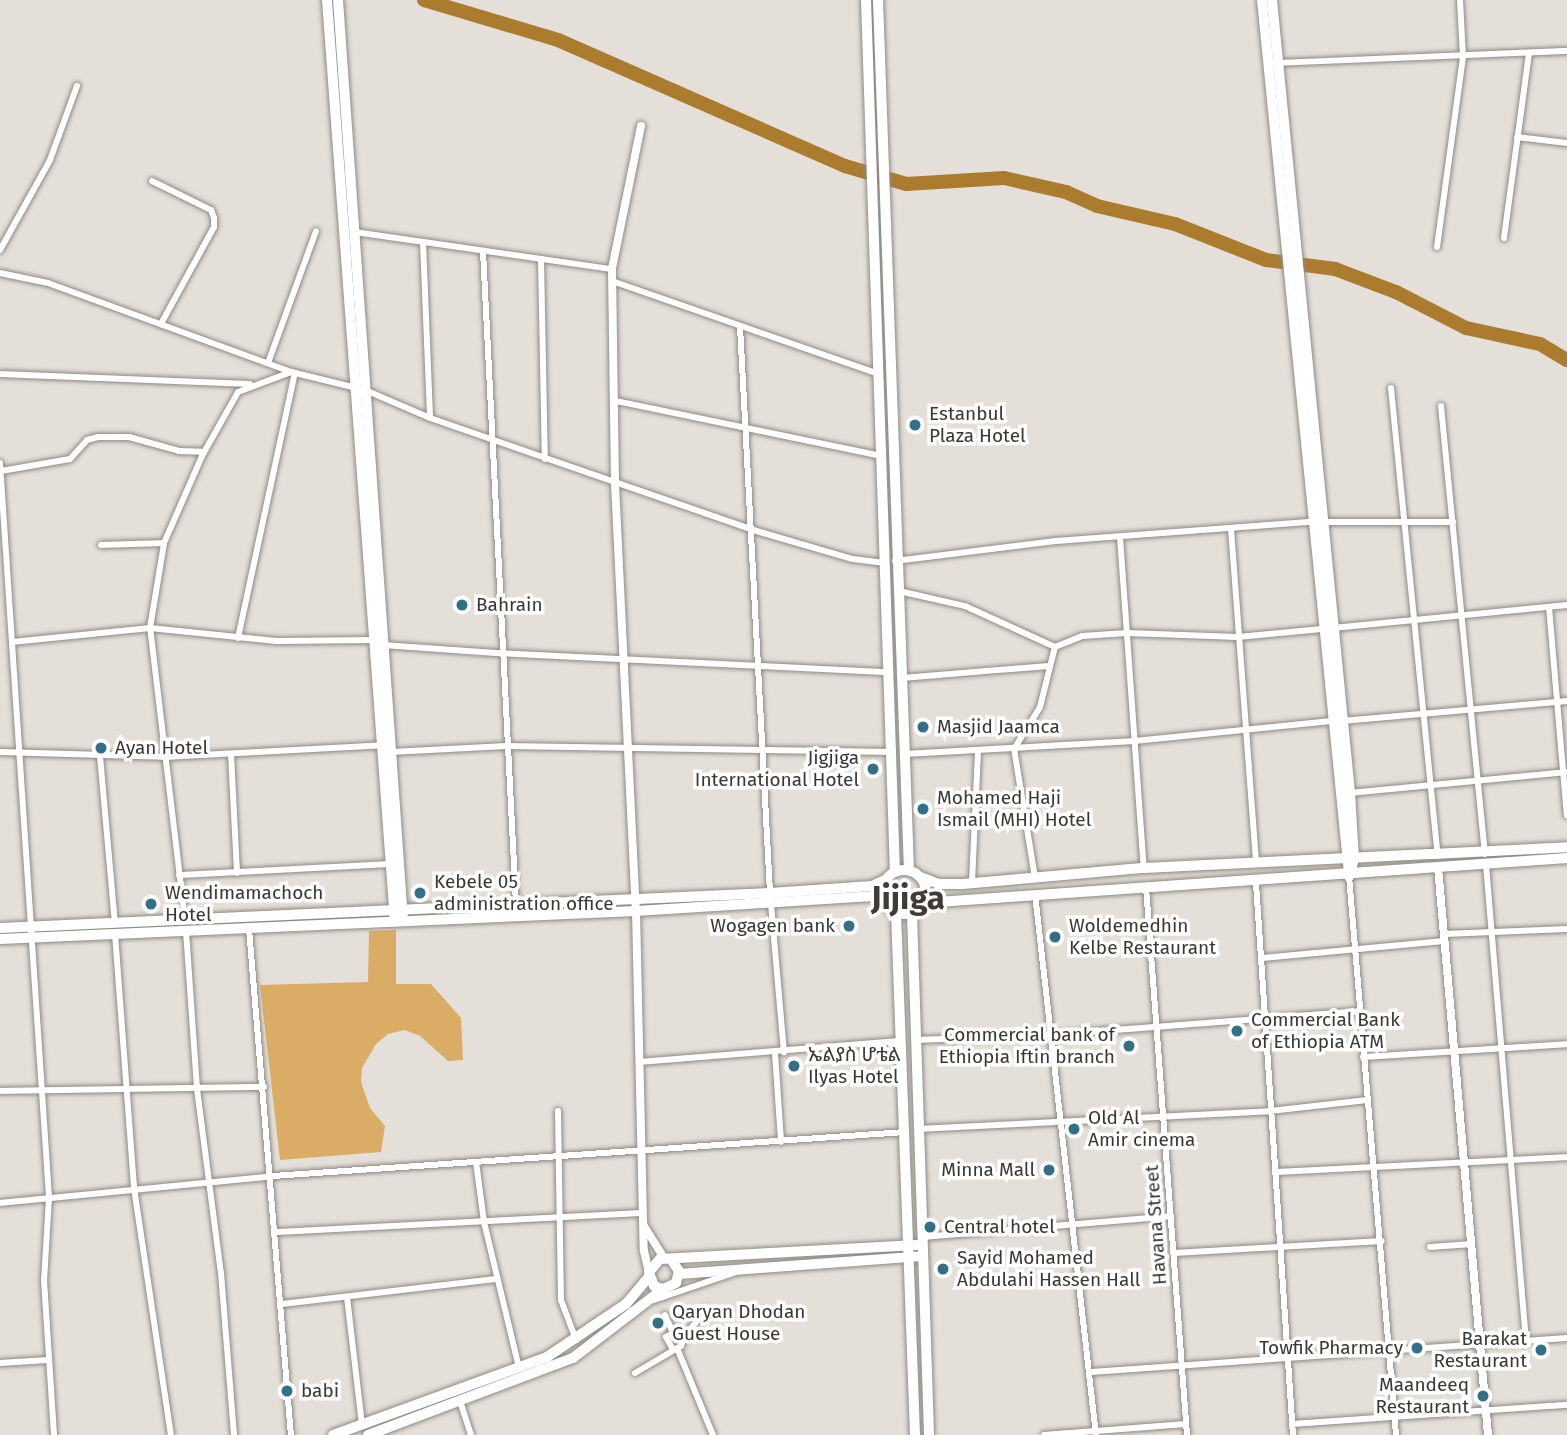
<!DOCTYPE html>
<meta charset="utf-8">
<style>
body{margin:0}
#map{position:relative;width:1567px;height:1435px;overflow:hidden;background:#e4dfd8;font-family:"Fira Sans","Noto Sans Ethiopic",sans-serif}
div>[style]{position:absolute}
[style*='--x']{left:calc(var(--x)*1px);top:calc(var(--y)*1px);width:calc(var(--w)*1px);rotate:calc(var(--a)*1deg)}
.green>*{inset:0;background:#daac66}
.river>*{height:14px;margin:-7px;padding:0 7px;transform-origin:7px;border-radius:7px;background:#ab7c2e}
.roads{filter:drop-shadow(0 0 2px #8e8a84) drop-shadow(0 0 2px #8e8a84)}
.minor>*{height:6px;margin:-3px;padding:0 3px;transform-origin:3px;border-radius:3px;background:#fff}
.tertiary>*{height:8px;margin:-4px;padding:0 4px;transform-origin:4px;border-radius:4px;background:#fff}
.secondary>*{height:10px;margin:-5px;padding:0 5px;transform-origin:5px;border-radius:5px;background:#fff}
.trunk>*{height:10px;margin:-5px;padding:0 5px;transform-origin:5px;border-radius:5px;background:#fff}
.trunk>.ring{margin:-5px;padding:0;box-sizing:content-box;background:none;border:10px solid #fff;border-radius:50%}
.dots>*{width:19px;height:19px;translate:-50% -50%;box-sizing:border-box;border:4px solid #fff;border-radius:50%}
span{translate:-50% -50%;white-space:nowrap;text-align:center;line-height:1.15;-webkit-text-stroke:7px #fff;paint-order:stroke}
.poi-label{font-size:19px;color:#393734}
.left{translate:0 -50%;text-align:left}
.right{translate:-100% -50%;text-align:right}
.street-label{font-size:19px;color:#393734}
.town-label{font-size:33px;color:#3f3b36;font-weight:700}
</style>
<div id="map">
<div class="green">
<i style="clip-path:polygon(396px 930px,396px 984px,431px 984px,461px 1018px,463px 1060px,448px 1061px,420px 1036px,405px 1030px,388px 1034px,376px 1044px,362px 1068px,361px 1082px,370px 1108px,385px 1126px,381px 1152px,280px 1160px,260px 985px,368px 982px,369px 931px)"></i>
</div>
<div class="river">
<i style="--x:424;--y:0;--w:140;--a:16.6"></i>
<i style="--x:558;--y:40;--w:313;--a:23.7"></i>
<i style="--x:845;--y:166;--w:64;--a:16.4"></i>
<i style="--x:906;--y:184;--w:98;--a:-3.5"></i>
<i style="--x:1004;--y:178;--w:64;--a:12.7"></i>
<i style="--x:1066;--y:192;--w:34;--a:24"></i>
<i style="--x:1097;--y:206;--w:80;--a:13"></i>
<i style="--x:1175;--y:224;--w:98;--a:21.6"></i>
<i style="--x:1266;--y:260;--w:70;--a:7.4"></i>
<i style="--x:1335;--y:269;--w:65;--a:20.7"></i>
<i style="--x:1396;--y:292;--w:79;--a:27.2"></i>
<i style="--x:1466;--y:328;--w:76;--a:12.2"></i>
<i style="--x:1540;--y:344;--w:31;--a:31"></i>
</div>
<div class="roads">
<div class="minor">
<i style="--x:1276;--y:63;--w:291;--a:-2.4"></i>
<i style="--x:1517;--y:137;--w:50;--a:6.8"></i>
<i style="--x:152;--y:181;--w:66;--a:26.2"></i>
<i style="--x:211;--y:210;--w:9;--a:69"></i>
<i style="--x:214;--y:218;--w:9;--a:90"></i>
<i style="--x:214;--y:227;--w:111;--a:118.7"></i>
<i style="--x:354;--y:232;--w:261;--a:8.2"></i>
<i style="--x:1504;--y:238;--w:187;--a:-82.3"></i>
<i style="--x:423;--y:242;--w:176;--a:87.7"></i>
<i style="--x:1437;--y:247;--w:192;--a:-82.2"></i>
<i style="--x:1463;--y:57;--w:57;--a:-93"></i>
<i style="--x:0;--y:250;--w:103;--a:-60.9"></i>
<i style="--x:50;--y:160;--w:79;--a:-70"></i>
<i style="--x:483;--y:251;--w:655;--a:87.11"></i>
<i style="--x:541;--y:259;--w:200;--a:88.9"></i>
<i style="--x:0;--y:273;--w:49;--a:11.8"></i>
<i style="--x:48;--y:283;--w:259;--a:20.1"></i>
<i style="--x:291;--y:372;--w:76;--a:13.7"></i>
<i style="--x:365;--y:390;--w:71;--a:23.3"></i>
<i style="--x:430;--y:418;--w:342;--a:19.1"></i>
<i style="--x:753;--y:530;--w:104;--a:16.2"></i>
<i style="--x:853;--y:559;--w:32;--a:7"></i>
<i style="--x:612;--y:281;--w:283;--a:19.2"></i>
<i style="--x:740;--y:326;--w:568;--a:86.97"></i>
<i style="--x:268;--y:363;--w:140;--a:-70"></i>
<i style="--x:0;--y:374;--w:250;--a:2.3"></i>
<i style="--x:1391;--y:388;--w:470;--a:84.3"></i>
<i style="--x:616;--y:401;--w:272;--a:11.7"></i>
<i style="--x:1441;--y:406;--w:450;--a:84.4"></i>
<i style="--x:0;--y:463;--w:736;--a:86.18"></i>
<i style="--x:49;--y:1197;--w:83;--a:93.4"></i>
<i style="--x:44;--y:1280;--w:155;--a:86.3"></i>
<i style="--x:1;--y:471;--w:70;--a:-9.9"></i>
<i style="--x:70;--y:459;--w:25;--a:-48"></i>
<i style="--x:87;--y:440;--w:11;--a:-15"></i>
<i style="--x:98;--y:437;--w:31;--a:0"></i>
<i style="--x:129;--y:437;--w:52;--a:15.6"></i>
<i style="--x:179;--y:451;--w:25;--a:2"></i>
<i style="--x:1231;--y:529;--w:334;--a:85.7"></i>
<i style="--x:1120;--y:537;--w:332;--a:85.9"></i>
<i style="--x:101;--y:545;--w:63;--a:-1.8"></i>
<i style="--x:895;--y:561;--w:162;--a:-7.1"></i>
<i style="--x:1056;--y:541;--w:256;--a:-4.3"></i>
<i style="--x:1311;--y:522;--w:142;--a:0"></i>
<i style="--x:899;--y:591;--w:68;--a:12.8"></i>
<i style="--x:965;--y:606;--w:99;--a:24.5"></i>
<i style="--x:1549;--y:607;--w:209;--a:85.1"></i>
<i style="--x:1333;--y:628;--w:235;--a:-5.6"></i>
<i style="--x:238;--y:638;--w:271;--a:-77.9"></i>
<i style="--x:12;--y:642;--w:139;--a:-5.8"></i>
<i style="--x:150;--y:628;--w:127;--a:5.9"></i>
<i style="--x:276;--y:641;--w:99;--a:-0.6"></i>
<i style="--x:375;--y:640;--w:9;--a:32"></i>
<i style="--x:383;--y:645;--w:113;--a:4"></i>
<i style="--x:496;--y:653;--w:393;--a:2.8"></i>
<i style="--x:902;--y:678;--w:147;--a:-4.7"></i>
<i style="--x:1342;--y:721;--w:226;--a:-5.1"></i>
<i style="--x:0;--y:752;--w:164;--a:1.7"></i>
<i style="--x:164;--y:757;--w:219;--a:-3.1"></i>
<i style="--x:391;--y:752;--w:115;--a:-3"></i>
<i style="--x:506;--y:746;--w:387;--a:0.9"></i>
<i style="--x:231;--y:754;--w:119;--a:87.1"></i>
<i style="--x:904;--y:754;--w:231;--a:-3.2"></i>
<i style="--x:1135;--y:741;--w:197;--a:-5.8"></i>
<i style="--x:100;--y:756;--w:168;--a:84.9"></i>
<i style="--x:1350;--y:793;--w:218;--a:-5.5"></i>
<i style="--x:1486;--y:865;--w:477;--a:85.2"></i>
<i style="--x:179;--y:875;--w:213;--a:-3"></i>
<i style="--x:1349;--y:876;--w:561;--a:85.19"></i>
<i style="--x:1035;--y:878;--w:131;--a:-99.2"></i>
<i style="--x:1014;--y:749;--w:49;--a:-58.2"></i>
<i style="--x:1040;--y:707;--w:62;--a:-76"></i>
<i style="--x:1055;--y:647;--w:29;--a:-22"></i>
<i style="--x:1082;--y:636;--w:45;--a:-3.8"></i>
<i style="--x:1127;--y:633;--w:111;--a:2.1"></i>
<i style="--x:1238;--y:637;--w:84;--a:-5.4"></i>
<i style="--x:972;--y:883;--w:131;--a:-87.4"></i>
<i style="--x:1256;--y:883;--w:553;--a:86.17"></i>
<i style="--x:1146;--y:887;--w:550;--a:85.72"></i>
<i style="--x:1035;--y:894;--w:544;--a:83.57"></i>
<i style="--x:771;--y:904;--w:149;--a:85"></i>
<i style="--x:185;--y:920;--w:294;--a:-96.8"></i>
<i style="--x:150;--y:628;--w:86;--a:-80.6"></i>
<i style="--x:164;--y:543;--w:95;--a:-66.4"></i>
<i style="--x:202;--y:456;--w:73;--a:-60.6"></i>
<i style="--x:238;--y:392;--w:57;--a:-20.7"></i>
<i style="--x:249;--y:929;--w:508;--a:85.26"></i>
<i style="--x:186;--y:931;--w:158;--a:86"></i>
<i style="--x:197;--y:1089;--w:186;--a:82.6"></i>
<i style="--x:221;--y:1273;--w:163;--a:85.4"></i>
<i style="--x:115;--y:934;--w:255;--a:85.7"></i>
<i style="--x:134;--y:1188;--w:250;--a:81.5"></i>
<i style="--x:1444;--y:934;--w:123;--a:-2.3"></i>
<i style="--x:1262;--y:958;--w:183;--a:-5.3"></i>
<i style="--x:915;--y:1040;--w:135;--a:-2.1"></i>
<i style="--x:1050;--y:1035;--w:310;--a:-4.4"></i>
<i style="--x:775;--y:1053;--w:89;--a:86.1"></i>
<i style="--x:1363;--y:1057;--w:204;--a:-3.6"></i>
<i style="--x:639;--y:1062;--w:264;--a:-4.6"></i>
<i style="--x:0;--y:1091;--w:264;--a:-0.9"></i>
<i style="--x:558;--y:1111;--w:189;--a:89.1"></i>
<i style="--x:561;--y:1300;--w:43;--a:69.4"></i>
<i style="--x:918;--y:1129;--w:352;--a:-2.9"></i>
<i style="--x:1270;--y:1111;--w:98;--a:-6.5"></i>
<i style="--x:476;--y:1162;--w:61;--a:82.4"></i>
<i style="--x:484;--y:1222;--w:150;--a:76.5"></i>
<i style="--x:1275;--y:1172;--w:292;--a:-2.9"></i>
<i style="--x:0;--y:1203;--w:274;--a:-5.6"></i>
<i style="--x:273;--y:1176;--w:634;--a:-3.98"></i>
<i style="--x:276;--y:1232;--w:367;--a:-3"></i>
<i style="--x:922;--y:1237;--w:249;--a:-4.8"></i>
<i style="--x:1430;--y:1247;--w:42;--a:-4.1"></i>
<i style="--x:1174;--y:1253;--w:208;--a:-3.3"></i>
<i style="--x:347;--y:1297;--w:129;--a:83.3"></i>
<i style="--x:654;--y:1300;--w:87;--a:-18.9"></i>
<i style="--x:282;--y:1304;--w:215;--a:-6.7"></i>
<i style="--x:665;--y:1315;--w:17;--a:66"></i>
<i style="--x:684;--y:1337;--w:36;--a:-51"></i>
<i style="--x:677;--y:1348;--w:94;--a:67.5"></i>
<i style="--x:0;--y:1363;--w:48;--a:-3.6"></i>
<i style="--x:1091;--y:1372;--w:477;--a:-4.1"></i>
<i style="--x:635;--y:1373;--w:53;--a:-30.4"></i>
<i style="--x:681;--y:1346;--w:9;--a:-72"></i>
<i style="--x:684;--y:1337;--w:9;--a:-131"></i>
<i style="--x:678;--y:1330;--w:14;--a:150"></i>
<i style="--x:666;--y:1337;--w:13;--a:61"></i>
<i style="--x:460;--y:1401;--w:36;--a:72"></i>
<i style="--x:1292;--y:1424;--w:276;--a:-4"></i>
<i style="--x:1044;--y:1435;--w:142;--a:-4.4"></i>
</div>
<div class="tertiary">
<i style="--x:641;--y:126;--w:146;--a:101.5"></i>
<i style="--x:612;--y:269;--w:215;--a:89.2"></i>
<i style="--x:615;--y:484;--w:428;--a:87.2"></i>
<i style="--x:636;--y:911;--w:340;--a:88.7"></i>
<i style="--x:644;--y:1251;--w:22;--a:77"></i>
<i style="--x:1438;--y:867;--w:570;--a:84.97"></i>
<i style="--x:644;--y:1226;--w:39;--a:58"></i>
</div>
<div class="secondary">
<i style="--x:327;--y:0;--w:924;--a:85.78"></i>
<i style="--x:338;--y:0;--w:923;--a:85.96"></i>
<i style="--x:1262;--y:0;--w:877;--a:84.31"></i>
<i style="--x:1272;--y:0;--w:797;--a:84.38"></i>
<i style="--x:1350;--y:793;--w:66;--a:86.5"></i>
<i style="--x:1354;--y:859;--w:18;--a:106"></i>
<i style="--x:920;--y:877;--w:20;--a:20"></i>
<i style="--x:939;--y:884;--w:24;--a:0"></i>
<i style="--x:963;--y:884;--w:182;--a:-5.1"></i>
<i style="--x:1144;--y:868;--w:424;--a:-2.8"></i>
<i style="--x:923;--y:903;--w:646;--a:-4"></i>
<i style="--x:0;--y:928;--w:771;--a:-2.6"></i>
<i style="--x:770;--y:893;--w:102;--a:-3.9"></i>
<i style="--x:872;--y:886;--w:17;--a:-25"></i>
<i style="--x:0;--y:939;--w:637;--a:-2.52"></i>
<i style="--x:636;--y:911;--w:237;--a:-3.6"></i>
<i style="--x:873;--y:896;--w:13;--a:27"></i>
<i style="--x:672;--y:1261;--w:12;--a:55"></i>
<i style="--x:679;--y:1271;--w:12;--a:104"></i>
<i style="--x:676;--y:1283;--w:14;--a:155"></i>
<i style="--x:663;--y:1289;--w:9;--a:-162"></i>
<i style="--x:654;--y:1286;--w:15;--a:-110"></i>
<i style="--x:649;--y:1272;--w:17;--a:-50"></i>
<i style="--x:660;--y:1259;--w:262;--a:-3.1"></i>
<i style="--x:679;--y:1274;--w:244;--a:-4.2"></i>
<i style="--x:333;--y:1435;--w:228;--a:-20"></i>
<i style="--x:547;--y:1357;--w:95;--a:-33.9"></i>
<i style="--x:626;--y:1304;--w:35;--a:-50"></i>
<i style="--x:368;--y:1435;--w:219;--a:-20.6"></i>
<i style="--x:573;--y:1358;--w:113;--a:-37.5"></i>
</div>
<div class="trunk">
<i style="--x:866;--y:0;--w:872;--a:88.1"></i>
<i style="--x:878;--y:0;--w:871;--a:87.96"></i>
<i class="ring" style="left:882px;top:870px;width:34px;height:34px"></i>
<i style="--x:896;--y:912;--w:523;--a:87.92"></i>
<i style="--x:912;--y:913;--w:522;--a:88.13"></i>
</div>
</div>
<div class="dots">
<i style="left:915px;top:425px;background:#336f86"></i>
<i style="left:462px;top:605px;background:#336f86"></i>
<i style="left:923px;top:727px;background:#336f86"></i>
<i style="left:101px;top:748px;background:#336f86"></i>
<i style="left:873px;top:769px;background:#336f86"></i>
<i style="left:923px;top:809px;background:#336f86"></i>
<i style="left:420px;top:893px;background:#336f86"></i>
<i style="left:151px;top:904px;background:#336f86"></i>
<i style="left:849px;top:926px;background:#336f86"></i>
<i style="left:1055px;top:937px;background:#336f86"></i>
<i style="left:1237px;top:1031px;background:#336f86"></i>
<i style="left:1129px;top:1046px;background:#336f86"></i>
<i style="left:794px;top:1066px;background:#336f86"></i>
<i style="left:1074px;top:1129px;background:#336f86"></i>
<i style="left:1049px;top:1170px;background:#336f86"></i>
<i style="left:930px;top:1227px;background:#336f86"></i>
<i style="left:943px;top:1269px;background:#336f86"></i>
<i style="left:658px;top:1323px;background:#336f86"></i>
<i style="left:1417px;top:1348px;background:#336f86"></i>
<i style="left:1541px;top:1350px;background:#336f86"></i>
<i style="left:287px;top:1391px;background:#336f86"></i>
<i style="left:1483px;top:1396px;background:#336f86"></i>
</div>
<div class="poi-label">
<span class="left" style="left:929px;top:425px">Estanbul<br>Plaza Hotel</span>
<span class="left" style="left:476px;top:605px">Bahrain</span>
<span class="left" style="left:937px;top:727px">Masjid Jaamca</span>
<span class="left" style="left:115px;top:748px">Ayan Hotel</span>
<span class="right" style="left:859px;top:769px">Jigjiga<br>International Hotel</span>
<span class="left" style="left:937px;top:809px">Mohamed Haji<br>Ismail (MHI) Hotel</span>
<span class="left" style="left:434px;top:893px">Kebele 05<br>administration office</span>
<span class="left" style="left:165px;top:904px">Wendimamachoch<br>Hotel</span>
<span class="right" style="left:835px;top:926px">Wogagen bank</span>
<span class="left" style="left:1069px;top:937px">Woldemedhin<br>Kelbe Restaurant</span>
<span class="left" style="left:1251px;top:1031px">Commercial Bank<br>of Ethiopia ATM</span>
<span class="right" style="left:1115px;top:1046px">Commercial bank of<br>Ethiopia Iftin branch</span>
<span class="left" style="left:808px;top:1066px">ኤልያስ ሆቴል<br>Ilyas Hotel</span>
<span class="left" style="left:1088px;top:1129px">Old Al<br>Amir cinema</span>
<span class="right" style="left:1035px;top:1170px">Minna Mall</span>
<span class="left" style="left:944px;top:1227px">Central hotel</span>
<span class="left" style="left:957px;top:1269px">Sayid Mohamed<br>Abdulahi Hassen Hall</span>
<span class="left" style="left:672px;top:1323px">Qaryan Dhodan<br>Guest House</span>
<span class="right" style="left:1527px;top:1350px">Barakat<br>Restaurant</span>
<span class="right" style="left:1403px;top:1348px">Towfik Pharmacy</span>
<span class="right" style="left:1469px;top:1396px">Maandeeq<br>Restaurant</span>
<span class="left" style="left:301px;top:1391px">babi</span>
</div>
<div class="street-label">
<span style="left:1156px;top:1225px;rotate:-94deg">Havana Street</span>
</div>
<div class="town-label">
<span style="left:908px;top:899px">Jijiga</span>
</div>
</div>
